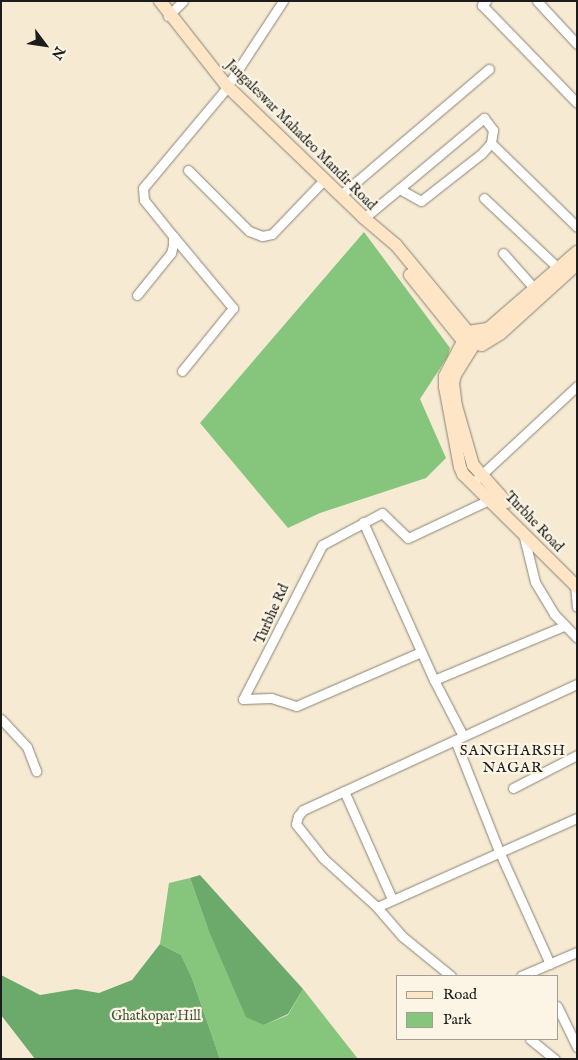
<!DOCTYPE html>
<style>
body{margin:0}
#map{position:relative;width:578px;height:1060px;overflow:hidden;background:#f6ead2;font-family:"IM FELL English",serif}
div>[style]{position:absolute}
[style*='--x']{left:calc(var(--x)*1px);top:calc(var(--y)*1px);width:calc(var(--w)*1px);rotate:calc(var(--a)*1deg)}
.green>*{inset:0;background:#86c57c}
.forest>*{inset:0;background:#6caa6c}
.roads{filter:drop-shadow(0 0 1px #898377) drop-shadow(0 0 1px #898377)}
.street>*{height:9px;margin:-4.5px;padding:0 4.5px;transform-origin:4.5px;border-radius:4.5px;background:#fff}
.secondary>*{height:12px;margin:-6px;padding:0 6px;transform-origin:6px;border-radius:6px;background:#fde5c5}
span{translate:-50% -50%;white-space:nowrap;text-align:center;line-height:1.15;-webkit-text-stroke:4.5px #fcf5e5;paint-order:stroke}
.street-label{font-size:14px;color:#1c1c1c}
.park-label{font-size:14px;color:#41573e}
.neighbourhood-label{font-size:15px;color:#1c1c1c;letter-spacing:1px}
.frame{position:absolute;inset:0;border:2px solid #1c1c1c;pointer-events:none}
.legend{position:absolute;left:396px;top:975px;width:162px;height:65px;box-sizing:border-box;background:#fcf5e5;border:1px solid #a29e95;margin:0;padding:6px 9px;list-style:none;font-size:15px;color:#1c1c1c}
.legend li{display:flex;align-items:center;gap:10px;height:25px}
.legend b{width:25px;border:1px solid #a29e95}
.north{position:absolute;left:20px;top:20px;width:50px;height:50px;-webkit-text-stroke:4px #fcf5e5;paint-order:stroke;rotate:121deg;font-size:14px;font-weight:700;line-height:20px;text-align:center;color:#1c1c1c}
.north::after{content:'';display:block;margin:auto;width:18px;height:22px;background:#1c1c1c;clip-path:polygon(50% 0,100% 100%,50% 72%,0 100%)}
</style>
<div id="map">
<div class="green">
<i style="clip-path:polygon(364px 232px,450px 348px,448px 356px,420px 399px,446px 458px,426px 478px,320px 513px,288px 528px,200px 423px)"></i>
<i style="clip-path:polygon(190px 878px,208px 929px,264px 1025px,288px 1015px,303px 989px,358px 1059px,220px 1059px,192px 978px,181px 955px,160px 944px,169px 883px)"></i>
</div>
<div class="forest">
<i style="clip-path:polygon(200px 875px,303px 989px,288px 1014px,264px 1025px,246px 1017px,208px 929px,190px 878px)"></i>
<i style="clip-path:polygon(160px 944px,181px 955px,192px 978px,220px 1059px,35px 1059px,1px 1015px,1px 975px,40px 995px,76px 989px,99px 993px,132px 980px)"></i>
</div>
<div class="roads">
<div class="street">
<i style="--x:486;--y:1;--w:6;--a:135"></i>
<i style="--x:482;--y:5;--w:136;--a:45.9"></i>
<i style="--x:537;--y:1;--w:59;--a:47.1"></i>
<i style="--x:168;--y:16;--w:21;--a:-45"></i>
<i style="--x:491;--y:143;--w:120;--a:44.3"></i>
<i style="--x:188;--y:170;--w:86;--a:45"></i>
<i style="--x:249;--y:231;--w:14;--a:21"></i>
<i style="--x:262;--y:236;--w:10;--a:-11"></i>
<i style="--x:272;--y:234;--w:76;--a:-46.1"></i>
<i style="--x:342;--y:194;--w:193;--a:-40.4"></i>
<i style="--x:484;--y:198;--w:102;--a:43.4"></i>
<i style="--x:364;--y:218;--w:45;--a:-39.6"></i>
<i style="--x:399;--y:189;--w:111;--a:-39.9"></i>
<i style="--x:484;--y:118;--w:15;--a:53"></i>
<i style="--x:493;--y:130;--w:13;--a:99"></i>
<i style="--x:491;--y:143;--w:15;--a:132"></i>
<i style="--x:481;--y:154;--w:76;--a:141.9"></i>
<i style="--x:421;--y:201;--w:25;--a:-151"></i>
<i style="--x:173;--y:236;--w:94;--a:50.2"></i>
<i style="--x:233;--y:308;--w:81;--a:129"></i>
<i style="--x:503;--y:253;--w:48;--a:48.4"></i>
<i style="--x:137;--y:295;--w:54;--a:-51"></i>
<i style="--x:171;--y:253;--w:8;--a:-76"></i>
<i style="--x:173;--y:245;--w:9;--a:-90"></i>
<i style="--x:173;--y:236;--w:46;--a:-128.9"></i>
<i style="--x:144;--y:200;--w:12;--a:-95"></i>
<i style="--x:143;--y:188;--w:126;--a:-50.1"></i>
<i style="--x:224;--y:91;--w:108;--a:-56.8"></i>
<i style="--x:478;--y:478;--w:135;--a:-42.9"></i>
<i style="--x:363;--y:522;--w:173;--a:65.8"></i>
<i style="--x:434;--y:680;--w:63;--a:62.6"></i>
<i style="--x:523;--y:533;--w:50;--a:76.2"></i>
<i style="--x:535;--y:582;--w:37;--a:59"></i>
<i style="--x:554;--y:614;--w:33;--a:46"></i>
<i style="--x:575;--y:585;--w:22;--a:85"></i>
<i style="--x:421;--y:652;--w:136;--a:156.6"></i>
<i style="--x:296;--y:706;--w:26;--a:-162"></i>
<i style="--x:271;--y:698;--w:28;--a:178"></i>
<i style="--x:243;--y:699;--w:173;--a:-62.8"></i>
<i style="--x:322;--y:545;--w:68;--a:-28.1"></i>
<i style="--x:382;--y:513;--w:36;--a:44"></i>
<i style="--x:408;--y:538;--w:92;--a:-25.2"></i>
<i style="--x:434;--y:680;--w:141;--a:-22.6"></i>
<i style="--x:1;--y:719;--w:38;--a:47"></i>
<i style="--x:27;--y:747;--w:26;--a:69"></i>
<i style="--x:455;--y:740;--w:119;--a:68.4"></i>
<i style="--x:499;--y:851;--w:124;--a:65.7"></i>
<i style="--x:513;--y:788;--w:72;--a:-27.3"></i>
<i style="--x:344;--y:791;--w:118;--a:66"></i>
<i style="--x:377;--y:907;--w:219;--a:-24"></i>
<i style="--x:451;--y:976;--w:63;--a:-140.8"></i>
<i style="--x:402;--y:936;--w:38;--a:-131"></i>
<i style="--x:377;--y:907;--w:73;--a:-137.8"></i>
<i style="--x:323;--y:858;--w:43;--a:-128.5"></i>
<i style="--x:296;--y:824;--w:8;--a:-76"></i>
<i style="--x:298;--y:816;--w:8;--a:-50"></i>
<i style="--x:303;--y:810;--w:302;--a:-24.7"></i>
<i style="--x:521;--y:976;--w:61;--a:-23.2"></i>
<i style="--x:557;--y:1006;--w:46;--a:64"></i>
<i style="--x:530;--y:1039;--w:32;--a:39"></i>
</div>
<div class="secondary">
<i style="--x:160;--y:1;--w:107;--a:51.8"></i>
<i style="--x:226;--y:85;--w:192;--a:43.9"></i>
<i style="--x:364;--y:218;--w:42;--a:40.2"></i>
<i style="--x:396;--y:245;--w:113;--a:50.4"></i>
<i style="--x:468;--y:332;--w:20;--a:-9"></i>
<i style="--x:488;--y:329;--w:118;--a:-40.9"></i>
<i style="--x:410;--y:275;--w:85;--a:51.2"></i>
<i style="--x:463;--y:341;--w:19;--a:12"></i>
<i style="--x:482;--y:345;--w:22;--a:-32"></i>
<i style="--x:501;--y:333;--w:103;--a:-42.2"></i>
<i style="--x:468;--y:332;--w:50;--a:117.6"></i>
<i style="--x:445;--y:376;--w:11;--a:90"></i>
<i style="--x:445;--y:387;--w:81;--a:79.4"></i>
<i style="--x:460;--y:467;--w:8;--a:67"></i>
<i style="--x:463;--y:474;--w:161;--a:44.7"></i>
<i style="--x:481;--y:333;--w:49;--a:121.8"></i>
<i style="--x:455;--y:375;--w:8;--a:104"></i>
<i style="--x:453;--y:383;--w:23;--a:83"></i>
<i style="--x:456;--y:406;--w:61;--a:73.9"></i>
<i style="--x:473;--y:465;--w:50;--a:48.3"></i>
</div>
</div>
<div class="street-label">
<span style="left:301px;top:135px;rotate:45deg">Jangaleswar Mahadeo Mandir Road</span>
<span style="left:534px;top:522px;rotate:46deg">Turbhe Road</span>
<span style="left:272px;top:614px;rotate:-66deg">Turbhe Rd</span>
</div>
<div class="park-label">
<span style="left:156px;top:1016px">Ghatkopar Hill</span>
</div>
<div class="neighbourhood-label">
<span style="left:513px;top:759px">SANGHARSH<br>NAGAR</span>
</div>
<div class="frame"></div>
<ul class="legend">
<li><b style="height:6px;background:#fde5c5"></b>Road</li>
<li><b style="height:14px;background:#86c57c"></b>Park</li>
</ul>
<div class="north">N</div>
</div>
